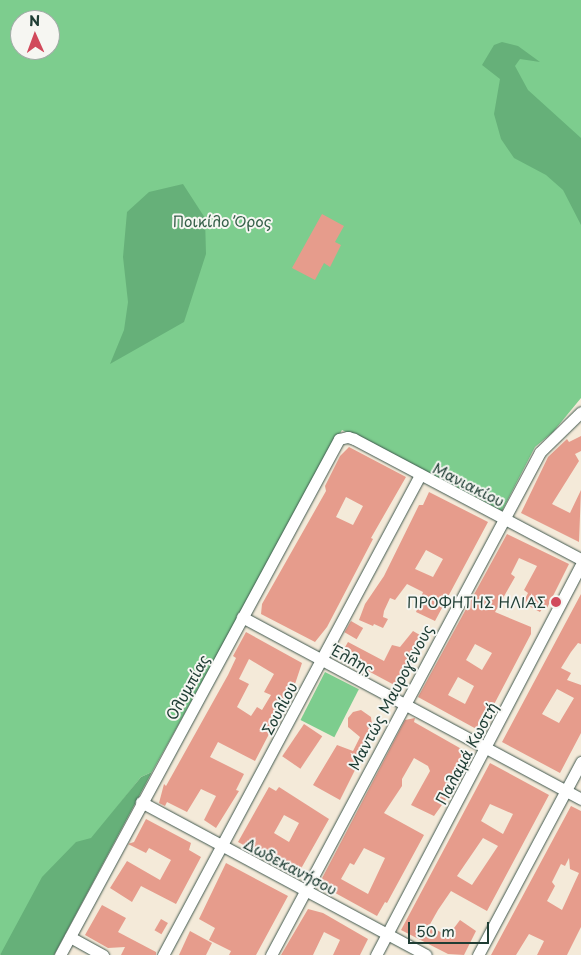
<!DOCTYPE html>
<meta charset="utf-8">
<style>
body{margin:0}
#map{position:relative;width:581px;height:955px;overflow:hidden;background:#f4ead9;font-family:"Playpen Sans",sans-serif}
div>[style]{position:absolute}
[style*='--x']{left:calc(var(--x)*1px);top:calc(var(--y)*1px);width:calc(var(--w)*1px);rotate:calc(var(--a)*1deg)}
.green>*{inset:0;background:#7dcd8e;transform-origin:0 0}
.forest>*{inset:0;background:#66b079}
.building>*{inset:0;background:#e69c8c;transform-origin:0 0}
.roads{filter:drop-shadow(0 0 1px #3f574d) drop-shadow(0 0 1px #3f574d)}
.street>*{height:11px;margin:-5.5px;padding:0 5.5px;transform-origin:5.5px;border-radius:5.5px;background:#fff}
.dots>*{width:14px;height:14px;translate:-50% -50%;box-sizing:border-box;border:2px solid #f6f6f2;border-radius:50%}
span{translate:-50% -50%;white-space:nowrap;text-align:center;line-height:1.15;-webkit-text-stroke:4px #f6f6f2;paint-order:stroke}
.park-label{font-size:15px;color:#36614a}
.street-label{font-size:15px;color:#1f3d34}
.poi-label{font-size:15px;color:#1f3d34}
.right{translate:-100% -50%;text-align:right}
.north{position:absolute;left:10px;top:10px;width:50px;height:50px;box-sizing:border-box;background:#f6f6f2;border:1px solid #a0aca6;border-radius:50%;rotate:358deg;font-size:14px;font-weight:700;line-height:20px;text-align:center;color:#1f3d34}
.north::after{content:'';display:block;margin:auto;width:18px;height:22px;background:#d1495b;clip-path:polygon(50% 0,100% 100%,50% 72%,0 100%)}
.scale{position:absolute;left:408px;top:922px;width:81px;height:22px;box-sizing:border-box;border:2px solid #1f3d34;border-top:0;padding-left:6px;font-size:15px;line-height:18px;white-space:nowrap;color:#1f3d34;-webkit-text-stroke:4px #f6f6f2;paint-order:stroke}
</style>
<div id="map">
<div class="green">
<i style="clip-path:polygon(evenodd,0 0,581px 0,581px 398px,553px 432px,535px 447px,502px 511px,342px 430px,152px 772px,141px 777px,0 955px,0 0,20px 20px,50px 20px,50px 50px,20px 50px,20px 20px)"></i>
<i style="left:325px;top:672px;width:38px;height:54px;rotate:27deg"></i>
</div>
<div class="forest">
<i style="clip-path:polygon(502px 42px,518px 46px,540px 62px,520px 59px,515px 66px,528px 90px,581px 138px,581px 225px,563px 190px,546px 175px,514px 158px,501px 139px,494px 114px,500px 79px,482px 65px,494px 45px)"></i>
<i style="clip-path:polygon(183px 184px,205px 218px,206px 254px,184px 322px,110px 364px,124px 330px,128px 302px,123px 257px,127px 212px,149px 192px)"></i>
<i style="clip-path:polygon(152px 772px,54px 955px,0 955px,42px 877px,76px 842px,91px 838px,141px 777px)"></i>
</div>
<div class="building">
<i style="clip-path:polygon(322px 214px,344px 226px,335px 242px,341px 245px,330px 267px,324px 263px,315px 280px,292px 268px)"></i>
<i style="clip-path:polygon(581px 436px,581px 451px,575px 454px,579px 461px,552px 504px,570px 513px,581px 490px,579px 542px,521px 513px,548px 457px,567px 439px,569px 442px)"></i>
<i style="clip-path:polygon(evenodd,349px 447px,406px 477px,371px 538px,373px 539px,327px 627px,315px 642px,261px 614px,262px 604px,326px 491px,325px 486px,340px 456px,349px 447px,346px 497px,363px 506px,353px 525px,336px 517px,346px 497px)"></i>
<i style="clip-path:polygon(evenodd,429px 492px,488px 522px,435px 621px,416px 612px,423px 592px,407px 584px,395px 600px,390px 598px,384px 611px,383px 617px,388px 619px,383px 628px,374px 624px,373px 626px,359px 620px,365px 604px,384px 576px,419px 505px,423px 505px,429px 492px,426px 550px,443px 559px,433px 577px,415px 569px,426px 550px)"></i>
<i style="clip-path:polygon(evenodd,507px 534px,569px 564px,547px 608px,544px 606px,540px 612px,523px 603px,528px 593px,524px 590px,537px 566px,519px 558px,511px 574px,515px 577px,495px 612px,531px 627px,531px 634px,480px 731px,418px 697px,507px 534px,475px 644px,492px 653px,482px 670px,466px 660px,475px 644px,507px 534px,458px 677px,474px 686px,465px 704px,448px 695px,458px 677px)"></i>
<i style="clip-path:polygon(evenodd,581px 594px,581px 644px,578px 643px,571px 652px,561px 668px,571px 673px,567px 680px,581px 685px,581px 733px,560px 773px,502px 742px,581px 594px,557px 689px,574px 698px,559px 723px,542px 714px,557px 689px)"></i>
<i style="left:351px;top:621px;width:14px;height:13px;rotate:30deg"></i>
<i style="clip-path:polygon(413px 631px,425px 638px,400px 688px,340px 656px,348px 642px,384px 661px,392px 645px,400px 647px)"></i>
<i style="clip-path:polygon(evenodd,246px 632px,302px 663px,295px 684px,255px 761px,218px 742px,210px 757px,244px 774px,236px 790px,239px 791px,216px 828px,204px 820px,216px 796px,201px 789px,187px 812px,167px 802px,165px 806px,159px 803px,164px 784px,166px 786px,228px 675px,236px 658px,233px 656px,246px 632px,249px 659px,274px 674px,264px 692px,271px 695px,262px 710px,257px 707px,251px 716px,237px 707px,249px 684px,239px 679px,249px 659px)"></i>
<i style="clip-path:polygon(361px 710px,371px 717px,372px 725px,365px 738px,370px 740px,340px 800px,313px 785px,337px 745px,353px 751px,360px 737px,348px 727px,348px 718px,353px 712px)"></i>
<i style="clip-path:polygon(evenodd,415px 718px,414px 722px,465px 751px,451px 786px,454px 788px,434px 816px,411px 805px,430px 771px,428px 766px,414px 758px,402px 779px,402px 786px,384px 813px,424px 835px,387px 903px,385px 902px,377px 916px,319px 884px,405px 720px,415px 718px,364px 848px,385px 858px,368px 894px,341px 879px,350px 863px,354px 865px,364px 848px)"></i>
<i style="left:304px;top:724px;width:22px;height:39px;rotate:34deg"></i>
<i style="clip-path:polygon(evenodd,490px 763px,549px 795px,487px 911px,451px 891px,438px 910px,429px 926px,448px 936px,460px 920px,476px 931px,464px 955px,448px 954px,401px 930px,490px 763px,490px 804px,513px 814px,503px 834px,481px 821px,490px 804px,490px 763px,483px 838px,498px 846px,472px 885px,457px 876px,483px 838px)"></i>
<i style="clip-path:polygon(evenodd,269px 787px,276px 791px,279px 787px,329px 819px,298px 874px,238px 842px,269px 787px,284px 815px,299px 823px,289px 842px,274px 833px,284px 815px)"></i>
<i style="clip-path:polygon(evenodd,571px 806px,581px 811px,581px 927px,567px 955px,537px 955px,544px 941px,529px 934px,516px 955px,491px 955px,571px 806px,569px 858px,570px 869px,579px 873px,562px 910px,547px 901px,555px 886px,552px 882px,561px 864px,565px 866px,569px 858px)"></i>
<i style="clip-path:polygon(146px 819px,191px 843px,189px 850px,201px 857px,176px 904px,141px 886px,132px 902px,110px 888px,127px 861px,160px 880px,171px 860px,149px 848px,146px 853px,128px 844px,134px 842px)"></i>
<i style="clip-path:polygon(226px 863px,288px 896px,256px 955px,229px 955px,231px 951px,209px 940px,215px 928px,199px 919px)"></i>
<i style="clip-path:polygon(102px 905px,126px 918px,118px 932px,156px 952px,156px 955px,121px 955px,125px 947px,108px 948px,85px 935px)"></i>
<i style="clip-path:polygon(308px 909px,323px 913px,368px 939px,360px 955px,333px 955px,340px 940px,324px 932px,313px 955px,281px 955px)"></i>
<i style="left:161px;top:919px;width:8px;height:13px;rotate:30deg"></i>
<i style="clip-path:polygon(190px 931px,212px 943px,206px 955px,179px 955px)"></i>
</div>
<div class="roads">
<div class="street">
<i style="--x:242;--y:617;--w:385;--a:28.2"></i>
<i style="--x:141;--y:802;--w:323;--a:28.2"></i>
<i style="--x:70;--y:937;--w:38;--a:29"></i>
<i style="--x:60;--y:955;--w:587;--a:-61.6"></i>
<i style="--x:339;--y:439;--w:9;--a:-13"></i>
<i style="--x:348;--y:437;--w:6;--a:18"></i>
<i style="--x:354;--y:439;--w:257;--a:27.9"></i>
<i style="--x:163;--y:955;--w:544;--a:-61.83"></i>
<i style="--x:271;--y:955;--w:570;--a:-61.86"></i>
<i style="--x:540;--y:452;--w:57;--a:-44.3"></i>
<i style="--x:376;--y:955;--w:441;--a:-62.3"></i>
<i style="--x:478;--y:955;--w:219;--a:-61.9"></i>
</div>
</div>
<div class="dots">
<i style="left:556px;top:602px;background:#d1495b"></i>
</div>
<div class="park-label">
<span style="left:222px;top:221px">Ποικίλο Όρος</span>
</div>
<div class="street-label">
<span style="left:469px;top:484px;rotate:27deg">Μανιακίου</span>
<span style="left:353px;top:659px;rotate:28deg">Έλλης</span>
<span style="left:187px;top:687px;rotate:-61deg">Ολυμπίας</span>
<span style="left:390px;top:697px;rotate:-62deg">Μαντώς Μαυρογένους</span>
<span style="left:279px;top:708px;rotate:-62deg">Σουλίου</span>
<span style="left:466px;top:753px;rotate:-62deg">Παλαμά Κωστή</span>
<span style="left:291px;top:866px;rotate:28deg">Δωδεκανήσου</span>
</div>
<div class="poi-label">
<span class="right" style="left:546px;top:602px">ΠΡΟΦΗΤΗΣ ΗΛΙΑΣ</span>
</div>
<div class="north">N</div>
<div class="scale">50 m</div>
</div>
